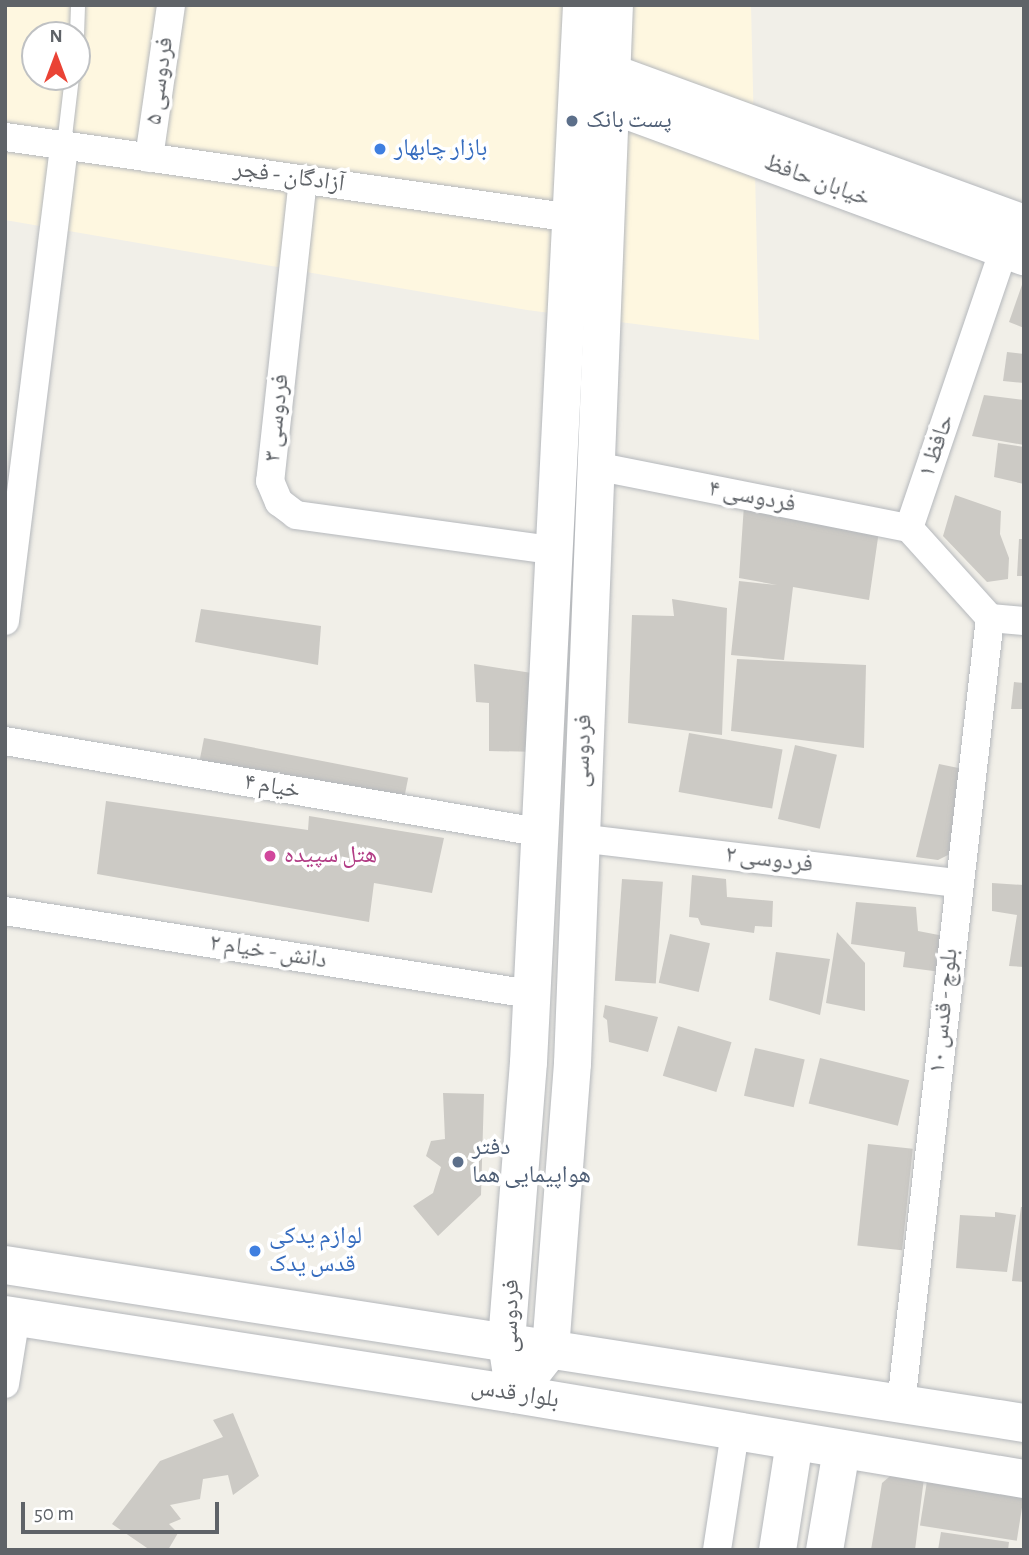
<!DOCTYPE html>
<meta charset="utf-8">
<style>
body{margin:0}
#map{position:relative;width:1029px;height:1555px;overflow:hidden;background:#f1efe8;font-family:"Alegreya Sans","Noto Naskh Arabic",sans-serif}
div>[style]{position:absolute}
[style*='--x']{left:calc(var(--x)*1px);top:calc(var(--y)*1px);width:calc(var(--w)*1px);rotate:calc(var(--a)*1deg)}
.commercial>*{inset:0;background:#fef7e0}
.building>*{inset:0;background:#cccac5;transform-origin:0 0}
.roads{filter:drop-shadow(0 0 2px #b5b8bc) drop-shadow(0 0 2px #b5b8bc)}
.service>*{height:14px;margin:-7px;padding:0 7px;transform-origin:7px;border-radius:7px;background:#fff}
.minor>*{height:28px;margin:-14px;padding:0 14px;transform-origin:14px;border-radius:14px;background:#fff}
.tertiary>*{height:37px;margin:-18.5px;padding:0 18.5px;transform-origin:18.5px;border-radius:18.5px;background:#fff}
.secondary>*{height:38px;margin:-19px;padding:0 19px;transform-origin:19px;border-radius:19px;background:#fff}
.dots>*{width:19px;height:19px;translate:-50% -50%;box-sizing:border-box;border:4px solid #fff;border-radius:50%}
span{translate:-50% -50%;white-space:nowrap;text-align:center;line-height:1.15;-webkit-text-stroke:7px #fff;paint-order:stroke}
.street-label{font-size:24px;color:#5f6368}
.service-label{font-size:24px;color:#4e5e75}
.left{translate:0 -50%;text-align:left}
.shop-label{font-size:24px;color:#366cbe}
.hotel-label{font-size:24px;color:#b23c85}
.frame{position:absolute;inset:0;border:7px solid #5f6368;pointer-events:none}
.north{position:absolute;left:21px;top:21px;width:70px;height:70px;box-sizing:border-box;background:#fff;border:2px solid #bfc1c3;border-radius:50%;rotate:0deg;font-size:19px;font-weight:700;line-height:28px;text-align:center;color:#5f6368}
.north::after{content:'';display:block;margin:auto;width:24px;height:32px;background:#ea4335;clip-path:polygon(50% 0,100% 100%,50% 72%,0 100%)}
.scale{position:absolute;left:21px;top:1502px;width:198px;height:32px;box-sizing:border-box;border:4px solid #5f6368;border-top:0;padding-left:9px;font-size:21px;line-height:24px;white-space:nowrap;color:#5f6368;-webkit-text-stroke:5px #fff;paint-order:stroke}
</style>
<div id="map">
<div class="commercial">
<i style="clip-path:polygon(evenodd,5px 5px,751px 5px,759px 340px,527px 310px,5px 220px,5px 5px,35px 35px,77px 35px,77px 77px,35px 77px,35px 35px)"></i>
</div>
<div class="building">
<i style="clip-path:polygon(1023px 282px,1024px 282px,1024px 328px,1009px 322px)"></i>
<i style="clip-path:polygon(1007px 352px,1024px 354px,1024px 383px,1003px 381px)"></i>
<i style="clip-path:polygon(984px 395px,1024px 400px,1024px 445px,972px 436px)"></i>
<i style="clip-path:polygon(998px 443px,1024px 447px,1024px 484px,994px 477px)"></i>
<i style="clip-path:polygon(955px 495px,1001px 511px,1000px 534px,1009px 558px,1008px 579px,987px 582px,943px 536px)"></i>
<i style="clip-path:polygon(744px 505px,880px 524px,869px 600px,793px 587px,784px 660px,731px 655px,739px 581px,777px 585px,739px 578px)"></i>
<i style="clip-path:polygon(1019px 539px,1024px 539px,1024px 576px,1017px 576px)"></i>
<i style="clip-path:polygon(672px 599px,727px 608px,722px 735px,628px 723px,632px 615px,674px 616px)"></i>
<i style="clip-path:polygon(201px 609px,321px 626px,318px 665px,195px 642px)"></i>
<i style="clip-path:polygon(737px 659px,866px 665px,864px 748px,731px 731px)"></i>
<i style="clip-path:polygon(474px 664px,538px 674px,540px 752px,489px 751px,489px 703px,476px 702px)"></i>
<i style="clip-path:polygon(1014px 682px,1024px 683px,1024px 709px,1011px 709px)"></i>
<i style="left:689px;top:733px;width:95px;height:60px;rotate:10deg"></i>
<i style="left:204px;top:738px;width:208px;height:32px;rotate:11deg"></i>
<i style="left:795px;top:745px;width:43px;height:76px;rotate:13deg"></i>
<i style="clip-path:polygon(939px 764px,968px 770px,954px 852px,938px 860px,916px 857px)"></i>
<i style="clip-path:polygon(106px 801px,308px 830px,309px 816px,444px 838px,432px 893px,374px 883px,369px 922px,97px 874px)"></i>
<i style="clip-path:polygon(692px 875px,726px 879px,727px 897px,773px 901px,772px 927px,755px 926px,754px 933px,701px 925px,698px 918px,689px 917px)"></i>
<i style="left:622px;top:879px;width:41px;height:102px;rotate:4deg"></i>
<i style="clip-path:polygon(992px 883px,1024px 885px,1024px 967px,1009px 966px,1017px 915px,992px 911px)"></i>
<i style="clip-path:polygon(856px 902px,916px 907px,918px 931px,944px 936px,941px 972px,903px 967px,905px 952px,851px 944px)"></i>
<i style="clip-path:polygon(837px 932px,865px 963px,865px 1011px,826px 1003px)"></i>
<i style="left:670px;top:934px;width:41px;height:50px;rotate:13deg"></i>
<i style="clip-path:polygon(776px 952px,830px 959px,820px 1015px,769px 1000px)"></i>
<i style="clip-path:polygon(605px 1005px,658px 1017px,648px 1052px,609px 1042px,607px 1020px,603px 1017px)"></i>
<i style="left:678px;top:1026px;width:56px;height:52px;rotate:17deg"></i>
<i style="left:755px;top:1048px;width:51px;height:49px;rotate:13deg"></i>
<i style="left:820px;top:1058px;width:92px;height:47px;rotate:14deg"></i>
<i style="clip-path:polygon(443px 1093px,484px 1094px,481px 1195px,438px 1236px,413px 1206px,433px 1193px,441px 1167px,426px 1156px,431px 1141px,445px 1139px)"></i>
<i style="left:868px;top:1144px;width:45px;height:102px;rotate:6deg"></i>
<i style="clip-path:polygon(1021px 1207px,1024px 1207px,1024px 1282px,1012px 1281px)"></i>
<i style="clip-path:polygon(995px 1212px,1016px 1215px,1007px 1272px,956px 1268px,960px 1215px,995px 1217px)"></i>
<i style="clip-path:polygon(233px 1413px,259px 1476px,233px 1495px,228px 1475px,203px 1479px,200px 1499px,170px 1505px,181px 1519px,169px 1524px,178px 1533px,168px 1550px,150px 1550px,112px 1524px,160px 1461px,223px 1437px,213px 1420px)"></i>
<i style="clip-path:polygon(896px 1471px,924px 1478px,915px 1550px,871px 1550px,882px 1483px)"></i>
<i style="left:927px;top:1481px;width:98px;height:45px;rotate:9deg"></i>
<i style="clip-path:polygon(941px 1532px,1009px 1542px,1008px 1550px,938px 1550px)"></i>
</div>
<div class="roads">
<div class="service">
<i style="--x:77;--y:35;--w:30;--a:-88"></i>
<i style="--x:64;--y:145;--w:68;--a:-83.3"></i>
</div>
<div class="minor">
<i style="--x:5;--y:137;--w:573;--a:8.13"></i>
<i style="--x:149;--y:158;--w:155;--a:-81.8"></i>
<i style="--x:303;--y:179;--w:304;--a:96.2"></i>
<i style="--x:270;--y:481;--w:23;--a:67"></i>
<i style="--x:279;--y:502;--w:21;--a:37"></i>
<i style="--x:296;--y:515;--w:259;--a:7.8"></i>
<i style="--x:595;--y:466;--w:320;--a:11.2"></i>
<i style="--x:990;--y:618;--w:121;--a:-132"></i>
<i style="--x:909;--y:528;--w:295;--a:-71.2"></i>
<i style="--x:990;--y:618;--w:34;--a:5"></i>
<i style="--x:5;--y:621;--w:480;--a:-82.9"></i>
<i style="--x:5;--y:741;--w:541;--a:9.69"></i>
<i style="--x:579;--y:838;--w:382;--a:6.8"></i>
<i style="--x:5;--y:911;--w:532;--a:8.98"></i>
<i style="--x:5;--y:1384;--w:69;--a:-80.8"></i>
<i style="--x:901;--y:1404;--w:791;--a:-83.54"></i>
<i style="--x:717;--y:1550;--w:119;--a:-81.3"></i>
</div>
<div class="tertiary">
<i style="--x:511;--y:1374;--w:33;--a:-99"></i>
<i style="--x:506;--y:1341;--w:280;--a:-85.5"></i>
<i style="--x:528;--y:1062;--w:1058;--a:-87.13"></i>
<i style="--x:515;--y:1394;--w:57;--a:-52.1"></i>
<i style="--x:550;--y:1349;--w:287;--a:-85.6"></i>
<i style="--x:572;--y:1063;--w:1059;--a:-87.73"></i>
<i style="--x:777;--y:1550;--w:109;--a:-81.1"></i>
<i style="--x:824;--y:1550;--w:102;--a:-80.4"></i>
</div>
<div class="secondary">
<i style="--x:611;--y:73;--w:440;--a:20.1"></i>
<i style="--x:610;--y:104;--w:441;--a:20.2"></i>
<i style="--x:5;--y:1265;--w:1031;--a:8.81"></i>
<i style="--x:5;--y:1315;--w:516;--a:8.81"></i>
<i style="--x:515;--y:1394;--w:516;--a:9.48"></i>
</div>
</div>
<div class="dots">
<i style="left:572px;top:121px;background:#5c6f8a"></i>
<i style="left:380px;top:149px;background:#3f7fe0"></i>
<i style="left:270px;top:856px;background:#d1479c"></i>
<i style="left:458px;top:1162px;background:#5c6f8a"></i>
<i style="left:255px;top:1251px;background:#3f7fe0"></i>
</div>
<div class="street-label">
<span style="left:160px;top:81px;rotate:-82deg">فردوسی ۵</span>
<span style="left:289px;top:177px;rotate:8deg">آزادگان - فجر</span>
<span style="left:817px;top:181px;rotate:20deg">خیابان حافظ</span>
<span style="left:277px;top:418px;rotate:-84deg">فردوسی ۳</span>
<span style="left:937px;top:446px;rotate:-71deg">حافظ ۱</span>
<span style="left:752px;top:497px;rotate:11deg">فردوسی ۴</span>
<span style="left:583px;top:751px;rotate:-88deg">فردوسی</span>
<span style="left:272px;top:787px;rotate:10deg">خیام ۴</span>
<span style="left:769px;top:860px;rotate:7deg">فردوسی ۲</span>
<span style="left:268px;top:952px;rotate:9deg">دانش - خیام ۲</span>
<span style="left:944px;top:1011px;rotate:-84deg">بلوچ - قدس ۱۰</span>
<span style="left:511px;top:1316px;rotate:-89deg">فردوسی</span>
<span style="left:515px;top:1394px;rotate:9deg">بلوار قدس</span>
</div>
<div class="service-label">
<span class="left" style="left:586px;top:121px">پست بانک</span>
<span class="left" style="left:472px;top:1162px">دفتر<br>هواپیمایی هما</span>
</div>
<div class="shop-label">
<span class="left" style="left:394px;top:149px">بازار چابهار</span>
<span class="left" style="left:269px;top:1251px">لوازم یدکی<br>قدس یدک</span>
</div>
<div class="hotel-label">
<span class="left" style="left:284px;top:856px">هتل سپیده</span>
</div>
<div class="frame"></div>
<div class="north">N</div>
<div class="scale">50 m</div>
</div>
